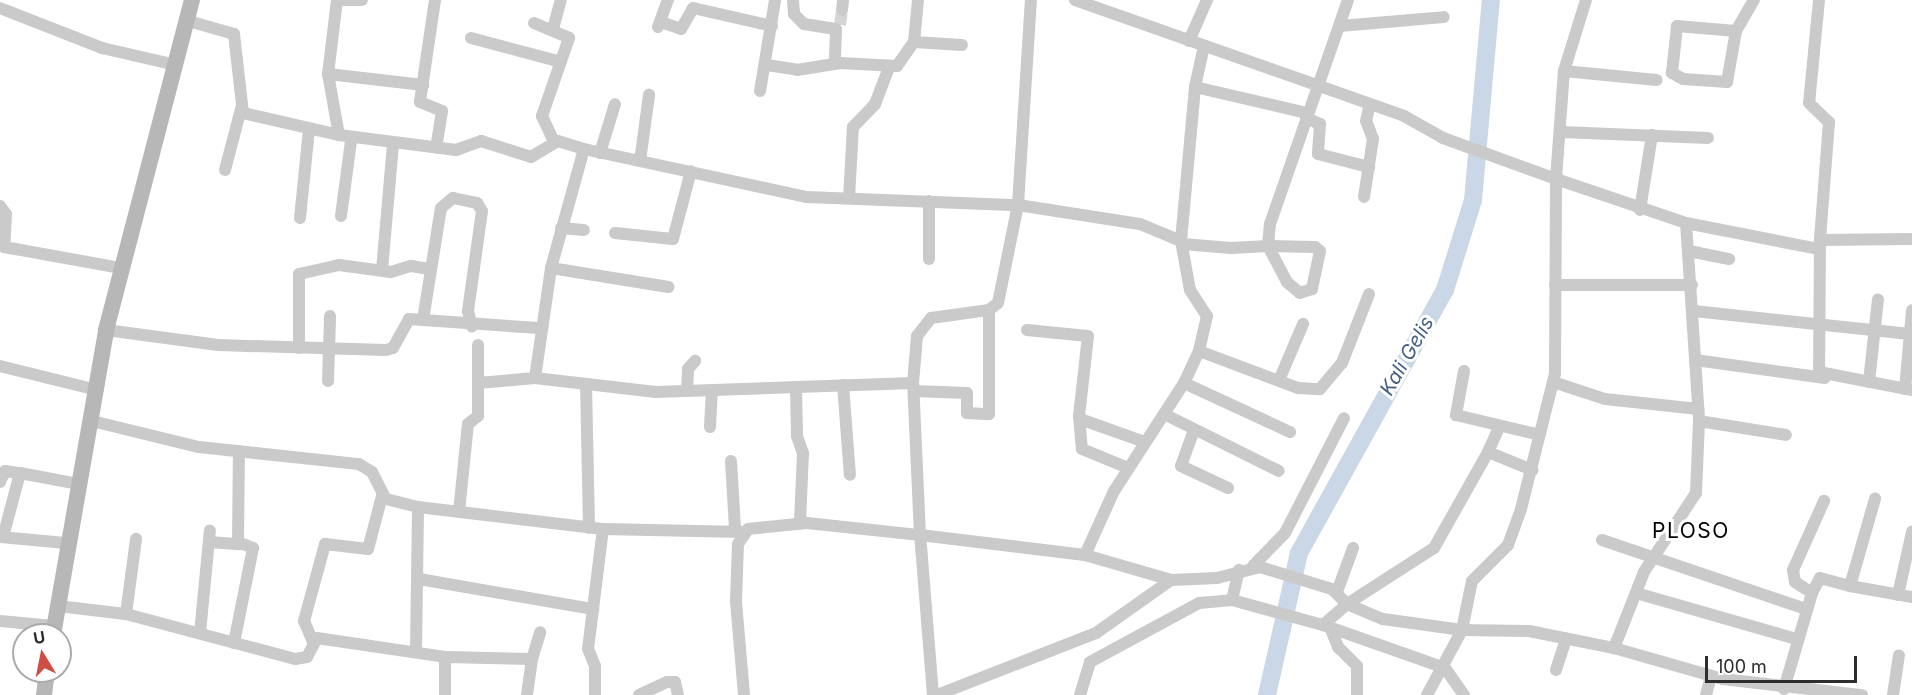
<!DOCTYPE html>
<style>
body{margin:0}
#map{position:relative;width:1912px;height:695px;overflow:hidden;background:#fff;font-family:Inter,sans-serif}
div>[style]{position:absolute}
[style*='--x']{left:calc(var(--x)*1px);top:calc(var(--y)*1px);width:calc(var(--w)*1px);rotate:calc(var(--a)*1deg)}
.river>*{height:18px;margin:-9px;padding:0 9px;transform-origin:9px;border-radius:9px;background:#cad7e6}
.street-tunnel>*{height:12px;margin-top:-6px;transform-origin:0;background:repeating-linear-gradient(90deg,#d5d5d5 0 12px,transparent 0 18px)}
.street>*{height:12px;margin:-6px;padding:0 6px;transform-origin:6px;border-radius:6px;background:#cacaca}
.secondary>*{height:16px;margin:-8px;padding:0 8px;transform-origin:8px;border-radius:8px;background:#b7b7b7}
span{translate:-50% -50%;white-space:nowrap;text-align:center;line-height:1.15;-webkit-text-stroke:6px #fff;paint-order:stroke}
.water-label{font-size:20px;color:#456284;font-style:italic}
.quarter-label{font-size:21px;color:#000;letter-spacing:1.5px}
.north{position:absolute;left:12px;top:623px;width:60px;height:60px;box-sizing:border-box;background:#fff;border:2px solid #ababab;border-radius:50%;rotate:350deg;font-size:16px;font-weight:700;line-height:24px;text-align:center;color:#2d2d2d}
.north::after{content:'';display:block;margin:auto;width:21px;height:27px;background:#cf4e43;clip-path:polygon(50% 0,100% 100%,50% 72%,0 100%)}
.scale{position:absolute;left:1705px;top:656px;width:152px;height:27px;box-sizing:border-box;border:3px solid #2d2d2d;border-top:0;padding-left:8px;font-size:18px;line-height:21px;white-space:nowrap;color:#2d2d2d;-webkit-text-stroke:4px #fff;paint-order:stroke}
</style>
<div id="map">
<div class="river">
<i style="--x:1267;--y:695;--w:146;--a:-77.3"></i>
<i style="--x:1299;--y:553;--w:301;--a:-61"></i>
<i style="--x:1445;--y:290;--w:94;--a:-72.7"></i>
<i style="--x:1473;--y:200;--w:201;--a:-84.9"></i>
</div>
<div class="street-tunnel">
<i style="--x:840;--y:25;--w:15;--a:-82"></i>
</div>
<div class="street">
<i style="--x:337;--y:0;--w:75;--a:96.9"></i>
<i style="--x:328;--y:74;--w:62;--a:79.8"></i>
<i style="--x:339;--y:135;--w:118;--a:7.3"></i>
<i style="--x:456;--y:150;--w:27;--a:-20"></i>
<i style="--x:481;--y:141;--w:52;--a:17.7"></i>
<i style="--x:531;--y:157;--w:31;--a:-31"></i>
<i style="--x:558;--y:141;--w:27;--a:17"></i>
<i style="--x:340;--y:0;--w:22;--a:0"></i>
<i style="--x:435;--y:0;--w:103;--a:98.4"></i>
<i style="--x:420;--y:102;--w:24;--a:22"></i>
<i style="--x:442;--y:111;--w:37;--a:99"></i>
<i style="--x:793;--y:0;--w:14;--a:86"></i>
<i style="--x:794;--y:14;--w:14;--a:45"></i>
<i style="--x:804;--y:24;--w:32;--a:9"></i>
<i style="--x:836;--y:29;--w:34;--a:92"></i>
<i style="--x:1075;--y:0;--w:349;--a:19.4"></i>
<i style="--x:1404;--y:116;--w:45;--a:29.4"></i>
<i style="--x:1443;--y:138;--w:120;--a:19.9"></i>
<i style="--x:1556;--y:179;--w:108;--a:-85.8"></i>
<i style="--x:1564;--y:71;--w:74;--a:-72.8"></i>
<i style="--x:1819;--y:0;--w:103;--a:95.5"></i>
<i style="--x:1809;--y:103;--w:28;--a:44"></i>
<i style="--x:1829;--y:122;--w:118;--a:94.4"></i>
<i style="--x:1820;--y:240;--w:132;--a:90.4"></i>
<i style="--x:1819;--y:372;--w:95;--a:11"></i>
<i style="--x:0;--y:8;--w:110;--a:21.4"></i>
<i style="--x:102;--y:48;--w:72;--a:12.9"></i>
<i style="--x:842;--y:10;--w:10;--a:-84"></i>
<i style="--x:185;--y:20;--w:51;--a:15.9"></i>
<i style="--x:234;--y:34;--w:80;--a:83.5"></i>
<i style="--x:243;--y:113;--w:98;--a:12.9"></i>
<i style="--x:661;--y:22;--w:21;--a:19"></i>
<i style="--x:681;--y:29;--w:24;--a:-60"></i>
<i style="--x:693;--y:8;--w:81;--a:12.8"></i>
<i style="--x:534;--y:23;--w:38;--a:23"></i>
<i style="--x:569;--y:38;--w:83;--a:109.1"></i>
<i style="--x:542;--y:116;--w:29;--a:65"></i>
<i style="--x:1340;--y:26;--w:104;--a:-4.9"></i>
<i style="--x:658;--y:27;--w:29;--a:-70"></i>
<i style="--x:553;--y:29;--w:30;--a:-75"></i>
<i style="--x:1736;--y:31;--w:52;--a:100"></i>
<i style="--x:1727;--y:82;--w:44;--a:-176.1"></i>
<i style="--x:1683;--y:79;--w:13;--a:-151"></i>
<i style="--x:1672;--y:73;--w:47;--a:-83.9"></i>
<i style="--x:1677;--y:26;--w:59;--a:4.8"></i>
<i style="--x:1736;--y:31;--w:36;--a:-60"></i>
<i style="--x:471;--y:38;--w:93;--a:14.9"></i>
<i style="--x:1189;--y:41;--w:45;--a:-66.3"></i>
<i style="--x:914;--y:42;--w:48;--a:3.6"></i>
<i style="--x:1204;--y:46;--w:42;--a:102.4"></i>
<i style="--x:1195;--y:87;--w:115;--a:13.1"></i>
<i style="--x:767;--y:65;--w:30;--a:9"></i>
<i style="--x:797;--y:70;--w:44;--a:-9.2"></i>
<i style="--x:840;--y:63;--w:57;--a:3"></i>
<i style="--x:897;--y:66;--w:29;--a:-55"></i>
<i style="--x:914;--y:42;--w:42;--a:-84.6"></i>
<i style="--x:1564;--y:71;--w:93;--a:5.5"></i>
<i style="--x:328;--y:74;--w:96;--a:6.6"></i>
<i style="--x:760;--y:91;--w:92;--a:-80.6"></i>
<i style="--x:1306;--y:118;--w:15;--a:23"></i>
<i style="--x:1320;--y:124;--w:30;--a:94"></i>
<i style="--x:1318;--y:154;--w:53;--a:14.3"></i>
<i style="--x:1561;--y:132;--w:147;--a:2.3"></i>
<i style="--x:600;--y:153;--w:51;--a:-73"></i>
<i style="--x:640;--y:161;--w:67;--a:-82.2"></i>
<i style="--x:225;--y:170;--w:63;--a:-75.3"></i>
<i style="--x:1364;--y:197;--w:59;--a:-81.2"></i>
<i style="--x:1373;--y:139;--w:19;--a:-111"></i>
<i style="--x:1366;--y:121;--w:17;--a:-77"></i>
<i style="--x:849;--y:198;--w:71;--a:-86.8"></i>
<i style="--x:853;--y:127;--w:32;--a:-46"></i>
<i style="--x:875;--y:104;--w:40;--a:-69"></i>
<i style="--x:929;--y:201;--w:58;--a:90"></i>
<i style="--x:0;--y:206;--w:10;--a:53"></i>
<i style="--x:6;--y:214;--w:33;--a:93"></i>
<i style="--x:4;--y:247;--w:119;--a:10.2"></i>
<i style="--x:1640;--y:210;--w:76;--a:-80.9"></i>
<i style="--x:341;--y:216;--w:76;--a:-82.4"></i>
<i style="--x:300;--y:218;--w:89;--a:-84.2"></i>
<i style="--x:1686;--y:223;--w:136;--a:11.1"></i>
<i style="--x:561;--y:228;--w:23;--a:5"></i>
<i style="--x:615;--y:233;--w:58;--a:5.9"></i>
<i style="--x:673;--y:239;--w:70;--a:-75.2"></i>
<i style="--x:1820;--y:240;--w:92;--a:-0.6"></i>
<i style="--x:1181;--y:241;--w:155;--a:-84.8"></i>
<i style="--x:1183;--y:244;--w:48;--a:4.8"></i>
<i style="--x:1231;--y:248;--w:37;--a:-3"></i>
<i style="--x:1268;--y:246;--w:47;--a:1.2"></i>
<i style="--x:1315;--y:247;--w:6;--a:39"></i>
<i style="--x:1320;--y:251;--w:39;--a:102"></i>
<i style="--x:1312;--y:289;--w:13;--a:162"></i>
<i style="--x:1300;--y:293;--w:17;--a:-140"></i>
<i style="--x:1287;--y:282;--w:41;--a:-117.8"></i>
<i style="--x:1268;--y:246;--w:22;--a:-85"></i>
<i style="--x:1270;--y:224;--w:237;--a:-70.8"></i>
<i style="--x:1689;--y:251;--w:41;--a:11.3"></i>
<i style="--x:551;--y:268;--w:119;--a:9.2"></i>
<i style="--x:382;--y:270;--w:126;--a:-85"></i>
<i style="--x:1555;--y:285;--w:137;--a:0"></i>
<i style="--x:1694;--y:311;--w:217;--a:6.1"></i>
<i style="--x:423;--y:320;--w:113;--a:-80.9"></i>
<i style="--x:441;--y:208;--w:16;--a:-40"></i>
<i style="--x:453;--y:198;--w:25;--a:12"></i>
<i style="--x:477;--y:203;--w:9;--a:58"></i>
<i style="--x:482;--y:211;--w:101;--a:98"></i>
<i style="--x:468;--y:311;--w:16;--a:76"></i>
<i style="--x:106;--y:330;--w:113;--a:7.6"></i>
<i style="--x:218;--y:345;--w:168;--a:1.7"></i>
<i style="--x:386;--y:350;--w:7;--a:-16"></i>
<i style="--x:393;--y:348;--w:33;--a:-61"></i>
<i style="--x:409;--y:319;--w:130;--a:4"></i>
<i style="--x:1027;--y:330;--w:61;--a:5.6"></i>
<i style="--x:1088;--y:336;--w:81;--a:96.4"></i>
<i style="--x:1079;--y:416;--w:33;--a:85"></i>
<i style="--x:1082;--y:449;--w:50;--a:22.4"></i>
<i style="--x:299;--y:348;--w:74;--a:-90"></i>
<i style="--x:299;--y:274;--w:41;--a:-12.7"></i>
<i style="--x:339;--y:265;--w:52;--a:7.7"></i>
<i style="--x:391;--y:272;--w:21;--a:-17"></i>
<i style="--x:411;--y:266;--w:19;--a:9"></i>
<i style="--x:1199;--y:351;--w:106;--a:20.5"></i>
<i style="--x:1298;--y:388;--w:22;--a:3"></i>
<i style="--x:1320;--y:389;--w:34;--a:-50"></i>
<i style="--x:1342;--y:363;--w:74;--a:-68.6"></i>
<i style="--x:1695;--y:360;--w:131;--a:7.9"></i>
<i style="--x:0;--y:366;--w:100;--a:13.9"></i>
<i style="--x:1464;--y:371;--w:45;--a:100.3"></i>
<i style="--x:1456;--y:415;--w:86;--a:13.4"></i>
<i style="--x:1280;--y:378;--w:59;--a:-66.9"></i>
<i style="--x:328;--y:381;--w:65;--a:-88.2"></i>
<i style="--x:1553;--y:382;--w:55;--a:18.1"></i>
<i style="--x:1605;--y:399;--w:94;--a:6.1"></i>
<i style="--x:1869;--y:382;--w:83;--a:-83.8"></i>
<i style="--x:478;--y:383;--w:38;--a:-90"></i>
<i style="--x:913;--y:383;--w:257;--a:178"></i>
<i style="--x:656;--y:392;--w:122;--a:-173.4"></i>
<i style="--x:535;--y:378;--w:111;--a:-81.7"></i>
<i style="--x:551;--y:268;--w:123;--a:-74.5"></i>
<i style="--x:584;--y:149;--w:227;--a:12.2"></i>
<i style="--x:806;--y:197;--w:212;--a:2.2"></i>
<i style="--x:1018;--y:205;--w:123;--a:8.9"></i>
<i style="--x:1140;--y:224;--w:44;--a:22.5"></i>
<i style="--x:1181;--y:241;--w:50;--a:79.6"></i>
<i style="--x:1190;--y:290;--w:31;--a:57"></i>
<i style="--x:1207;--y:316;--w:36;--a:103"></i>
<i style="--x:1199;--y:351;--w:35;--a:115"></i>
<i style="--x:1184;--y:383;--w:129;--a:122.9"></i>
<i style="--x:1114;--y:491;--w:70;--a:114.4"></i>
<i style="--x:1184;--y:383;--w:117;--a:24.8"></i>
<i style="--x:586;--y:384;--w:144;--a:88.8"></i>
<i style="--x:843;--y:385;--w:90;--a:85.6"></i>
<i style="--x:796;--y:387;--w:49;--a:88.8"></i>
<i style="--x:797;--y:436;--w:18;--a:71"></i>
<i style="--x:803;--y:453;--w:70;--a:92.5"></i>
<i style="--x:1905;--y:389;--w:79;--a:-84.9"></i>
<i style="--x:687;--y:391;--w:22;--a:-87"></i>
<i style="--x:688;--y:369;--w:11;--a:-49"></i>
<i style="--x:914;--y:391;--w:53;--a:2.2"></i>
<i style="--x:967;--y:393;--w:20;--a:90"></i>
<i style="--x:967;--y:413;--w:22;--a:3"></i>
<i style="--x:989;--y:414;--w:104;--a:-90"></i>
<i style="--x:1164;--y:414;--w:128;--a:26.4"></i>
<i style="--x:1080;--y:419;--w:69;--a:19.5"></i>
<i style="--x:92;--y:421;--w:110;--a:13.7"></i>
<i style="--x:199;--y:447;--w:161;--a:6.1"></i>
<i style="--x:359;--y:464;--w:15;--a:32"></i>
<i style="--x:372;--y:472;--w:30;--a:63"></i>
<i style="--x:386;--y:499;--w:33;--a:14"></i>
<i style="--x:418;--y:507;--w:186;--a:6.8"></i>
<i style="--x:603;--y:529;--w:140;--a:1.2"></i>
<i style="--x:1699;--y:421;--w:88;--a:9.1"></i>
<i style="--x:710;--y:427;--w:37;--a:-87"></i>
<i style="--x:1194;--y:430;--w:38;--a:110"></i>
<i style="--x:1181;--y:466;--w:52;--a:25.1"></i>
<i style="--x:1488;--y:452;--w:27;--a:-66"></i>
<i style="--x:731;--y:461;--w:68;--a:86.6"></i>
<i style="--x:0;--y:482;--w:12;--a:-66"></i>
<i style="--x:5;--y:471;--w:15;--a:8"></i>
<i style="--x:459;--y:512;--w:88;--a:-84.2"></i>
<i style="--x:468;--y:424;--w:13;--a:-39"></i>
<i style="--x:478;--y:416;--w:33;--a:-90"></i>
<i style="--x:478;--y:383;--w:57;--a:-5"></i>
<i style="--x:0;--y:537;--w:66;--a:5.2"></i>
<i style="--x:3;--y:537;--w:66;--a:-75.1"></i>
<i style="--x:20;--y:473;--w:59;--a:10.7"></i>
<i style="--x:1602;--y:540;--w:215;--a:18.7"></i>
<i style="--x:209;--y:542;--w:31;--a:4"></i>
<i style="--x:1253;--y:566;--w:46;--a:-45.9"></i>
<i style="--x:1285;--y:533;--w:129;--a:-62.8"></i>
<i style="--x:419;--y:579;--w:177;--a:9.8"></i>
<i style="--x:1850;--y:586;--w:63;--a:10.1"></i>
<i style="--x:1337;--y:592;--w:47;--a:-70"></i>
<i style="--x:1636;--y:593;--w:166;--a:16"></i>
<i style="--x:1812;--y:593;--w:17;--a:-62"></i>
<i style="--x:1820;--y:578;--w:31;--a:15"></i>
<i style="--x:1850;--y:586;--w:91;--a:-74"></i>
<i style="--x:1898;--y:595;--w:65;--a:-77.5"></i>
<i style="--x:1232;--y:600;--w:31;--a:-77"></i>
<i style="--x:58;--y:606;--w:68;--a:6.7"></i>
<i style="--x:126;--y:614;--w:175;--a:14.9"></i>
<i style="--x:295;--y:659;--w:12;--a:-9"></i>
<i style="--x:307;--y:657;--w:21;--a:-62"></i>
<i style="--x:317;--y:638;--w:129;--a:8.4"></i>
<i style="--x:445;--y:657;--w:38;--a:90"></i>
<i style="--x:126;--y:614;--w:76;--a:-82.4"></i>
<i style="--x:0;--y:621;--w:54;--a:5.3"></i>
<i style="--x:1323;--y:625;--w:129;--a:19.4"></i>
<i style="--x:1445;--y:668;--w:33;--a:55"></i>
<i style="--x:1330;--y:627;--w:22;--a:68"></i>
<i style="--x:1338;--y:647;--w:27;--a:45"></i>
<i style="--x:1357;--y:666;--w:29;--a:90"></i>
<i style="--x:200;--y:633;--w:103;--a:-84.5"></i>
<i style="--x:313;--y:642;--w:23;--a:-113"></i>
<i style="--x:304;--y:621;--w:80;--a:-74.7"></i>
<i style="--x:325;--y:544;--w:43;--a:6.6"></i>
<i style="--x:368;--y:549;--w:55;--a:-75.2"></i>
<i style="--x:234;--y:643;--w:97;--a:-78.7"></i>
<i style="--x:253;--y:548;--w:16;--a:-158"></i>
<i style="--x:238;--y:542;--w:91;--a:-89.4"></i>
<i style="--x:416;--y:652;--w:145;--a:-89.2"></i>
<i style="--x:445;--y:657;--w:87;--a:1.3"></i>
<i style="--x:532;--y:659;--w:36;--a:98"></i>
<i style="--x:532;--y:659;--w:28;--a:-73"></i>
<i style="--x:1556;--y:670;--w:33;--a:-72"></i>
<i style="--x:1784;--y:689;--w:100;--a:-73.7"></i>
<i style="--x:1812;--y:593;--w:20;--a:-147"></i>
<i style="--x:1795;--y:582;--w:12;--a:-99"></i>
<i style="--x:1793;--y:570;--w:76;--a:-65.8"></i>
<i style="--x:595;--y:695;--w:29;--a:-90"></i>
<i style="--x:595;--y:666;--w:18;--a:-112"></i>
<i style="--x:588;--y:649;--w:121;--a:-82.9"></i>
<i style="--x:639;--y:695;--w:31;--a:-25"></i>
<i style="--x:667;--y:682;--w:8;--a:0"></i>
<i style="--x:675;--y:682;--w:13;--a:77"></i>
<i style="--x:744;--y:695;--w:94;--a:-94.9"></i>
<i style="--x:736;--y:601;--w:57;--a:-88"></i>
<i style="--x:738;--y:544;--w:18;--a:-56"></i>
<i style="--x:748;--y:529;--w:59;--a:-5.8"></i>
<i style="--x:807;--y:523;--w:114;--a:6.1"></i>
<i style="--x:920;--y:535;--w:166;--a:6.9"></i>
<i style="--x:1085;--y:555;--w:90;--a:16.2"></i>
<i style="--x:1171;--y:580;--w:46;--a:-2.5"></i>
<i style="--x:1217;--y:578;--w:44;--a:-14.3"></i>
<i style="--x:1260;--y:567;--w:75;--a:17"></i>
<i style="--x:1332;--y:589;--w:21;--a:45"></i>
<i style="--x:1347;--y:604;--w:103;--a:-32.8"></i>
<i style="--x:1434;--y:548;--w:110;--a:-60.6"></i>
<i style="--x:1488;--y:452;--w:48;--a:22.2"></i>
<i style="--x:933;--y:695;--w:161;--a:-94.6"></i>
<i style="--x:920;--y:535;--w:152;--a:-92.6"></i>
<i style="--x:913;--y:383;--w:47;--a:-85.1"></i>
<i style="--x:917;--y:336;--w:23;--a:-52"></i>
<i style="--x:931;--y:318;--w:59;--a:-7.9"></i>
<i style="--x:989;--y:310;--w:11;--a:-38"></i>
<i style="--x:998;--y:303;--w:100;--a:-78.5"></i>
<i style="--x:1018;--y:205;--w:205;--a:-86.4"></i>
<i style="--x:937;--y:695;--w:171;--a:-21.3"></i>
<i style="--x:1096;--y:633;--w:92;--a:-35.2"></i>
<i style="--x:1080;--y:695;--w:34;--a:-73"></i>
<i style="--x:1090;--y:662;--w:124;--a:-28.4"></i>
<i style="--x:1199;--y:603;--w:33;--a:-5"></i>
<i style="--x:1232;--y:600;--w:94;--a:15.4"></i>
<i style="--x:1323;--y:625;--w:32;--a:-41"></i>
<i style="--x:1347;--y:604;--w:39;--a:23"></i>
<i style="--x:1383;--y:619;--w:80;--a:7.9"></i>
<i style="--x:1462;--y:630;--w:50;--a:-78.5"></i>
<i style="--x:1472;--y:581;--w:51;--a:-45"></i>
<i style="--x:1508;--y:545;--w:38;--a:-70"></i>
<i style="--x:1521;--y:509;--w:139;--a:-75.9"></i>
<i style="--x:1555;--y:374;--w:195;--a:-89.7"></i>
<i style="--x:1556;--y:179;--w:137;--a:18.7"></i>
<i style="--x:1686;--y:223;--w:198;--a:86.2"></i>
<i style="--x:1699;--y:421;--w:72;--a:92.4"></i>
<i style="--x:1696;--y:493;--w:95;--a:123.4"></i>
<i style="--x:1644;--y:572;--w:82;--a:111.5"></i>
<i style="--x:1427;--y:695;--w:74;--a:-61.7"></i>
<i style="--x:1462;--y:630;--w:67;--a:0.9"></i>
<i style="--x:1529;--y:631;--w:87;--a:11.3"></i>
<i style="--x:1614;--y:648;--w:113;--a:15.9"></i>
<i style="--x:1723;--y:679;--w:140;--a:6.6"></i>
<i style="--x:1706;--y:695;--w:20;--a:-75"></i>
<i style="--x:1893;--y:695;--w:40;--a:-81.5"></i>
</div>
<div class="secondary">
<i style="--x:53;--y:635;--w:310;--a:-80.1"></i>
<i style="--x:106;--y:330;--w:341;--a:-75.4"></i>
<i style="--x:44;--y:695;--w:24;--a:-83"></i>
</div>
<div class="water-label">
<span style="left:1407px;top:356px;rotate:-60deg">Kali Gelis</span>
</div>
<div class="quarter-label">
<span style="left:1691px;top:531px">PLOSO</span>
</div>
<div class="north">U</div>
<div class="scale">100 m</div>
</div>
